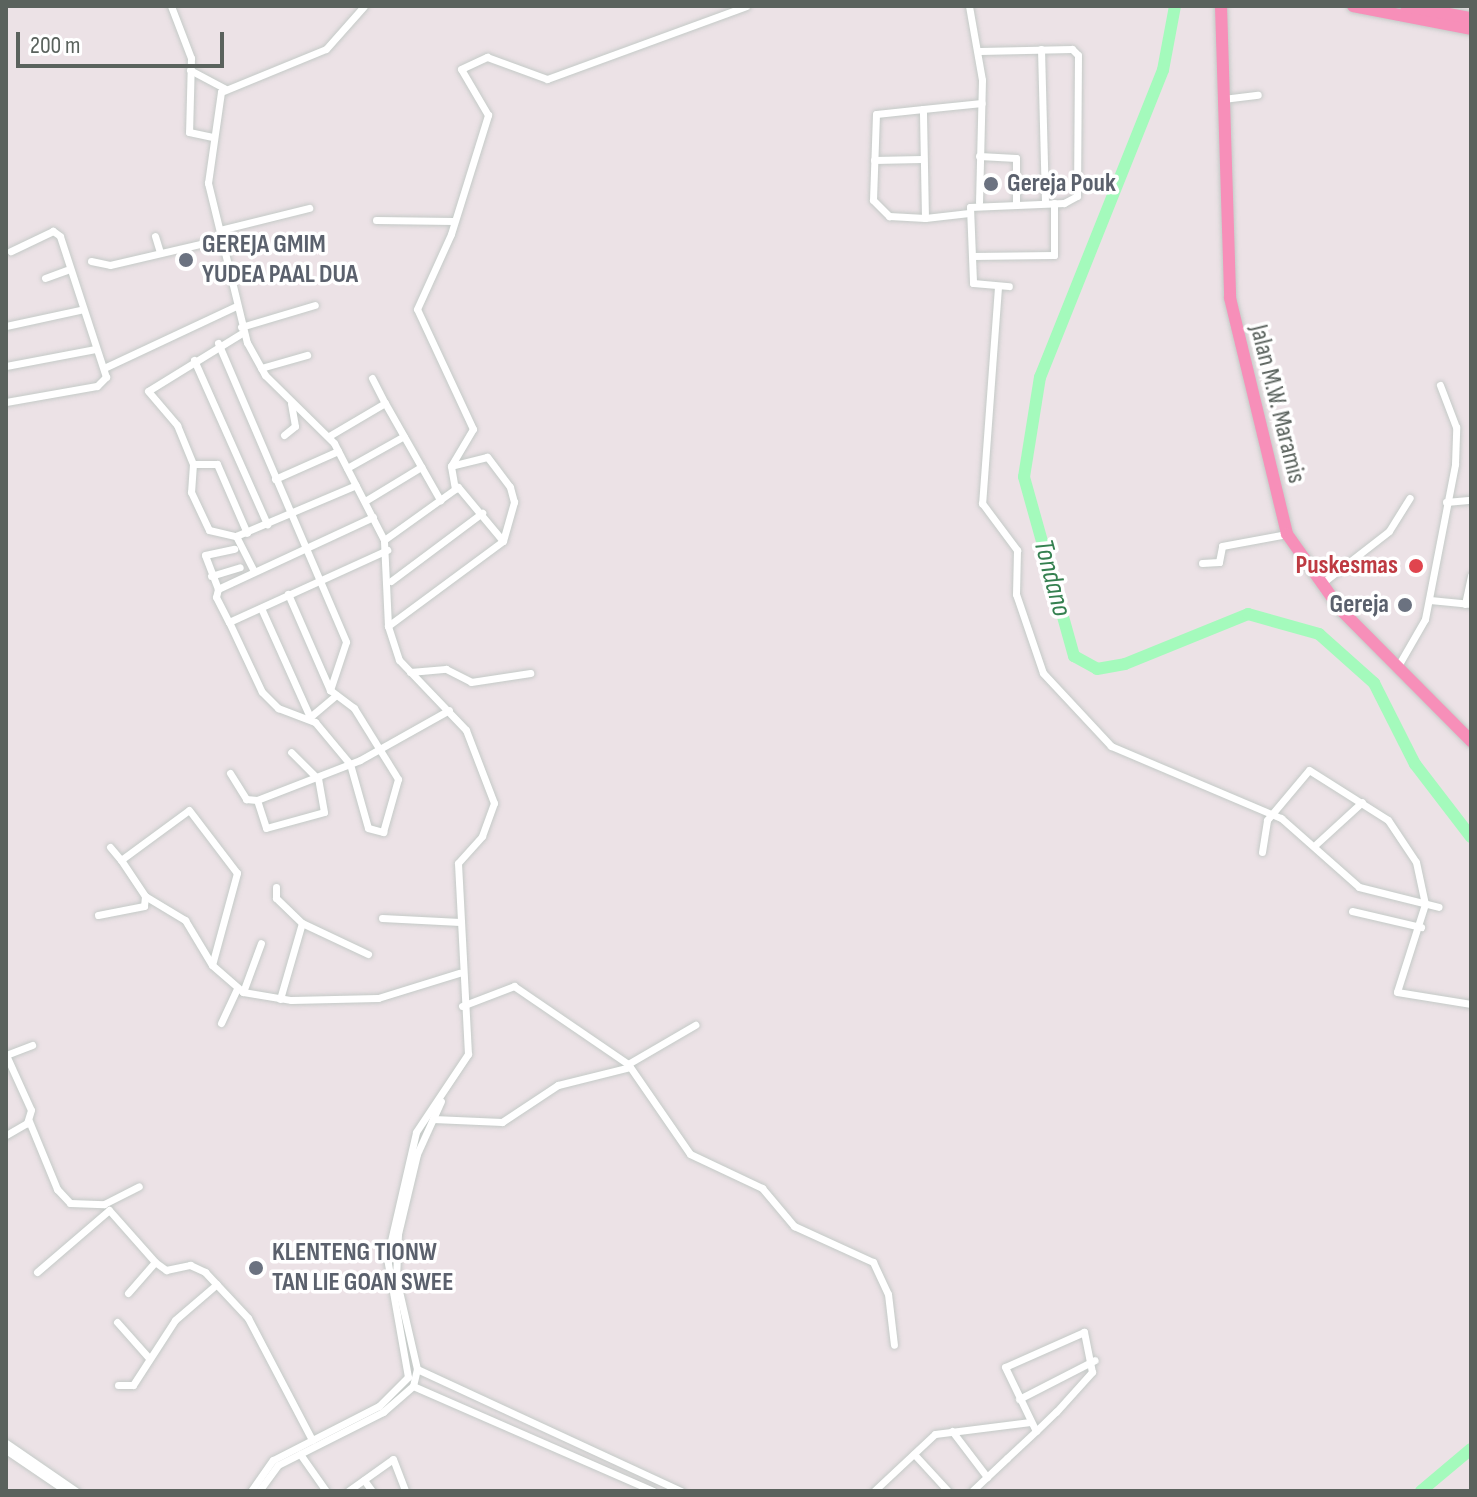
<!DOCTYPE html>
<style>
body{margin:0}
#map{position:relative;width:1477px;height:1497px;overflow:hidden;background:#ece2e6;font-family:"Sofia Sans Condensed",sans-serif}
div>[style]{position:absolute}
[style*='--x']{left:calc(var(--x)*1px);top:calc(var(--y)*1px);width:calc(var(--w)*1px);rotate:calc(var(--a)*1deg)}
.stream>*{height:2px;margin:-1px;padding:0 1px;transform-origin:1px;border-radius:1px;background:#a4fabc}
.river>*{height:12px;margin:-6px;padding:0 6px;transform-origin:6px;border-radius:6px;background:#a4fabc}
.roads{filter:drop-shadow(0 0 2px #c4cac7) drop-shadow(0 0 2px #c4cac7)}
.street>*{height:7px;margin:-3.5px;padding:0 3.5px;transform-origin:3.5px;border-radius:3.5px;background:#fff}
.highway>*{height:12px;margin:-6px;padding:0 6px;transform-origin:6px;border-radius:6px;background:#f78fb9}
.dots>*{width:22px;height:22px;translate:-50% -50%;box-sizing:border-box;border:4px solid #fff;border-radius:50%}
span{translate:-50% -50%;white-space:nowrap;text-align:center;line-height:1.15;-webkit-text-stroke:7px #fff;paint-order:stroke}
.worship-label{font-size:26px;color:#5b616d;font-weight:700}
.left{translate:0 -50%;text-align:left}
.right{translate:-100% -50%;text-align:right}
.street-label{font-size:26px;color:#5a625d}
.health-label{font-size:26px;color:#be3a42;font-weight:700}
.water-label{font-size:28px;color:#358050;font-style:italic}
.frame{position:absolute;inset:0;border:8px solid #5a625d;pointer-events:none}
.scale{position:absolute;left:16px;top:32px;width:208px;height:36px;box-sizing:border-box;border:4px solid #5a625d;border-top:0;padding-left:10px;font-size:24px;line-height:28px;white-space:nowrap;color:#5a625d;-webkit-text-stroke:6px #fff;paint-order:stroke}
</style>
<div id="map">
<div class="stream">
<i style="--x:1469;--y:834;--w:2;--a:-27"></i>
</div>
<div class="river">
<i style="--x:1175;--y:6;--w:65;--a:100.6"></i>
<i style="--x:1163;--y:70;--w:331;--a:111.8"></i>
<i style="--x:1040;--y:377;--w:101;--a:99.1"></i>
<i style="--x:1024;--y:477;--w:186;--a:74.4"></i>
<i style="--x:1074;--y:656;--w:26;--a:29"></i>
<i style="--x:1097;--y:669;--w:28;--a:-10"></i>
<i style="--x:1125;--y:664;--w:133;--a:-22.1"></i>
<i style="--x:1248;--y:614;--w:74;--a:15.7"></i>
<i style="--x:1319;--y:634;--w:74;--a:41.7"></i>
<i style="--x:1374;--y:683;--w:91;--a:63.2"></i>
<i style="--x:1415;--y:764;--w:92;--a:52.5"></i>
<i style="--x:1421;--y:1491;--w:65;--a:-40"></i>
</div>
<div class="roads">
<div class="street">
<i style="--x:171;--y:6;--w:56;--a:69"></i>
<i style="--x:191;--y:58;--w:74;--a:91.5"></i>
<i style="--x:189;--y:132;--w:24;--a:12"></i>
<i style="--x:969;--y:6;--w:75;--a:80"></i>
<i style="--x:982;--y:80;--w:122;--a:91.4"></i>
<i style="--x:1041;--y:49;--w:153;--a:88.5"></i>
<i style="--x:980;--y:51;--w:92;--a:-1.2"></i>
<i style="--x:1072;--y:49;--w:8;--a:45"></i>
<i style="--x:1078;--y:55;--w:141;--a:90.4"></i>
<i style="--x:1077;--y:196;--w:15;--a:152"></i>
<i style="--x:1064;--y:203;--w:94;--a:177.6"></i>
<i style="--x:970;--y:207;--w:76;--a:87.7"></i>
<i style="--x:973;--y:283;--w:36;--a:5"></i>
<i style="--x:190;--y:70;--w:40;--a:28"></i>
<i style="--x:1223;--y:99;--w:35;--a:-7"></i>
<i style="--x:923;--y:109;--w:47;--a:173.9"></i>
<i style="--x:876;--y:114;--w:86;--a:92"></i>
<i style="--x:873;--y:200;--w:23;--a:45"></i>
<i style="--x:889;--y:216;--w:36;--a:3"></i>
<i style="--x:979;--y:156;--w:37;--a:3"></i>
<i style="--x:1016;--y:158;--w:44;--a:90"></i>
<i style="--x:874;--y:160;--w:48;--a:-1.2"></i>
<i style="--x:969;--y:213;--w:44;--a:173.5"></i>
<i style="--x:925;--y:218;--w:109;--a:-91.1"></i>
<i style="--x:923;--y:109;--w:59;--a:-5.8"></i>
<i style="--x:376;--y:220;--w:77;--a:0.7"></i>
<i style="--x:220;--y:230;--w:92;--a:-13.9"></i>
<i style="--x:155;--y:236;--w:17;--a:73"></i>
<i style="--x:972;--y:256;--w:82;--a:-0.7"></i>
<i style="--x:1054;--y:255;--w:52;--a:-90"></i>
<i style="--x:91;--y:261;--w:19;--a:12"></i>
<i style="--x:110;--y:265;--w:115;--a:-13.1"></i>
<i style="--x:45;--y:278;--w:23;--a:-20"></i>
<i style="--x:998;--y:287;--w:217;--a:94.2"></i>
<i style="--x:982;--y:503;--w:59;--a:53.3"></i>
<i style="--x:1017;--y:550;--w:44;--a:91.3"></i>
<i style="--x:1016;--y:594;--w:83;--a:71.1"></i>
<i style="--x:1043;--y:673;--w:100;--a:47"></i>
<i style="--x:1111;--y:746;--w:185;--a:23"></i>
<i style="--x:1281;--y:818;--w:104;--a:41.5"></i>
<i style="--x:1359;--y:887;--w:82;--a:14"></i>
<i style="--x:6;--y:326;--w:76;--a:-12.2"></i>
<i style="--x:241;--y:327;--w:77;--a:-16.6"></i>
<i style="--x:242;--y:333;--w:110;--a:148.3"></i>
<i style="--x:148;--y:391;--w:45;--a:49.5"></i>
<i style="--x:177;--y:425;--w:42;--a:67.7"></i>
<i style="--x:193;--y:464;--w:28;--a:94"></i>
<i style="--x:191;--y:492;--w:42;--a:64.7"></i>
<i style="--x:209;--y:530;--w:28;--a:13"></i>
<i style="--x:236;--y:536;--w:130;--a:-23"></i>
<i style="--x:218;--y:343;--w:325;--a:66.8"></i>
<i style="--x:346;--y:642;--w:51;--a:108.4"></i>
<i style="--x:194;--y:360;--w:180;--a:66"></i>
<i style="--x:6;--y:366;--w:91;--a:-10.8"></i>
<i style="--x:104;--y:368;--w:144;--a:-25.1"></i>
<i style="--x:261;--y:368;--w:48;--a:-15.8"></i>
<i style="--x:372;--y:378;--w:28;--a:63"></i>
<i style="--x:6;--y:402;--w:92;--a:-10"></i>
<i style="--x:97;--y:386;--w:13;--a:-45"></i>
<i style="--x:106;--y:377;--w:148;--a:-108.1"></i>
<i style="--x:60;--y:236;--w:9;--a:-144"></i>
<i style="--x:53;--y:231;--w:47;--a:154.5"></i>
<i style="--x:284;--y:435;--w:14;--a:-39"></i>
<i style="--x:295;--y:426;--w:23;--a:-100"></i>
<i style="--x:329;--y:436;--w:65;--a:-30.5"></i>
<i style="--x:385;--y:403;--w:112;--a:60.4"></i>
<i style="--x:193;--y:464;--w:24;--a:0"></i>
<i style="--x:217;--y:464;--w:75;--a:66.5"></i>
<i style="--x:347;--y:468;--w:65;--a:-29.3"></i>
<i style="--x:275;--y:479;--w:69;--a:-24"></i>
<i style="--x:455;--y:489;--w:23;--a:-100"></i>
<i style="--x:451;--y:466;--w:43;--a:-59.3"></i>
<i style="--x:473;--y:429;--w:132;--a:-115"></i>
<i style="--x:417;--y:309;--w:82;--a:-65.6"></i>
<i style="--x:451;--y:234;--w:125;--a:-72.7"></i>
<i style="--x:488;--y:115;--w:53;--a:-120.4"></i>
<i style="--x:461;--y:69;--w:29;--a:-25"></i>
<i style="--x:487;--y:57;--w:64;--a:20.1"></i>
<i style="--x:547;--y:79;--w:212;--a:-20.1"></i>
<i style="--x:365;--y:501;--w:66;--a:-31.3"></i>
<i style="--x:1446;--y:502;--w:25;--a:-5"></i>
<i style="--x:373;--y:517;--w:171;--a:155.1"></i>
<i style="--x:218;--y:589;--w:8;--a:104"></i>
<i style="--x:216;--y:597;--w:28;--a:63"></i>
<i style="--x:229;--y:622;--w:174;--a:-24.5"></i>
<i style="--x:236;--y:536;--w:39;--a:63"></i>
<i style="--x:384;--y:540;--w:91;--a:-35.6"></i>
<i style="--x:458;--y:487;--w:70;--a:50.2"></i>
<i style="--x:1202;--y:563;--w:17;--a:-3"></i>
<i style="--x:1219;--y:562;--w:16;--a:-79"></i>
<i style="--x:1222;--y:546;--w:66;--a:-10.5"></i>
<i style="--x:211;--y:576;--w:30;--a:-17"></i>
<i style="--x:391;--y:581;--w:114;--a:-36.8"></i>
<i style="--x:1321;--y:584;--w:86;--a:-37.9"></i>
<i style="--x:1389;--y:531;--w:39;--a:-58"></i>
<i style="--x:218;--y:589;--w:36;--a:-111"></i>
<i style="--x:205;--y:555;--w:30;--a:-12"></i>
<i style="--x:1430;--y:600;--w:41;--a:5.6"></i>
<i style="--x:1465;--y:604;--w:29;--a:-78"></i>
<i style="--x:261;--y:608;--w:120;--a:65.8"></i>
<i style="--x:310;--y:717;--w:34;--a:-40"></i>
<i style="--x:229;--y:622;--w:77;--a:64.8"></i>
<i style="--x:262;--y:692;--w:23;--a:45"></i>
<i style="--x:278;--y:708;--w:40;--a:21"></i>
<i style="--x:315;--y:722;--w:55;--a:50.2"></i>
<i style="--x:350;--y:764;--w:66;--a:74.3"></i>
<i style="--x:368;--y:828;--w:16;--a:15"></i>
<i style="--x:383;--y:832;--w:55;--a:-74.2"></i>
<i style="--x:398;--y:779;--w:84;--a:-121.8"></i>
<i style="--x:354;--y:708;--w:30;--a:-143"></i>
<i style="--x:330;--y:690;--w:105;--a:-113.6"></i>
<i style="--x:388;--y:626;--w:143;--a:-36.5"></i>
<i style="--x:503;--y:541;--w:41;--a:-74.2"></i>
<i style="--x:514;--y:502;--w:16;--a:-105"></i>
<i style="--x:510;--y:487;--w:38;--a:-127"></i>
<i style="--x:487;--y:457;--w:37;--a:166"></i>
<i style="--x:1398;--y:666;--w:54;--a:-60.1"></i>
<i style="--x:1425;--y:619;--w:158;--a:-79"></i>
<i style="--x:1455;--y:464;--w:37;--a:-88"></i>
<i style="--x:1456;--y:427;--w:45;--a:-110.9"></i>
<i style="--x:410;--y:672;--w:36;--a:-5"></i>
<i style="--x:446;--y:669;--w:28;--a:27"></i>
<i style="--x:471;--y:682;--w:60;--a:-8.7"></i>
<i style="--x:230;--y:773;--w:31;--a:58"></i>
<i style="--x:246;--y:799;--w:11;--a:5"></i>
<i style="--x:257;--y:800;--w:110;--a:-21.2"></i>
<i style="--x:360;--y:760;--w:102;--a:-29.3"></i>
<i style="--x:257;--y:800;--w:29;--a:72"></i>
<i style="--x:266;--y:828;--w:60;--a:-15.4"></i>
<i style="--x:324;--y:812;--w:34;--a:-100"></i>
<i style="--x:318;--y:779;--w:38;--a:-135"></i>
<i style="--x:1314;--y:846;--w:65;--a:-42.5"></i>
<i style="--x:110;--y:847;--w:17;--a:50"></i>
<i style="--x:121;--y:860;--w:84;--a:-36.3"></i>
<i style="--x:189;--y:810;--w:79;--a:52.7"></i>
<i style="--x:237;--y:873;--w:95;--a:105.2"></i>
<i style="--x:212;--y:965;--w:41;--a:41.1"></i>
<i style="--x:243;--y:992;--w:49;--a:9.5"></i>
<i style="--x:291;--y:1000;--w:87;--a:-1.3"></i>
<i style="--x:378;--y:998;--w:85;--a:-17.2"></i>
<i style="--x:1262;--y:852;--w:32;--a:-81"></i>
<i style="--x:1267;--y:820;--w:65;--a:-50"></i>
<i style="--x:1309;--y:770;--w:93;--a:32.3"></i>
<i style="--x:1388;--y:820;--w:50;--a:56.3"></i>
<i style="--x:1416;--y:862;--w:43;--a:77.9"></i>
<i style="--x:1425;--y:904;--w:92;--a:107.7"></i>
<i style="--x:1397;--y:992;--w:75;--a:9.2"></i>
<i style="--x:121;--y:860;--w:43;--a:56.3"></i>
<i style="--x:276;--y:887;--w:11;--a:90"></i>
<i style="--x:276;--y:898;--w:36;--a:44"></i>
<i style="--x:302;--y:923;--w:73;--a:25.2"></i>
<i style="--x:1352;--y:911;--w:71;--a:13.1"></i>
<i style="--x:98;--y:915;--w:47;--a:-11.1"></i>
<i style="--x:144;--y:906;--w:10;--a:-84"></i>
<i style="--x:145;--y:896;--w:47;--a:31"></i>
<i style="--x:185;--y:920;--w:52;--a:59"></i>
<i style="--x:382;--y:918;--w:78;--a:2.9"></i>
<i style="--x:243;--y:992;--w:52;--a:-69.8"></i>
<i style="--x:280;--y:999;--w:79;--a:-73.9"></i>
<i style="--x:462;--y:1006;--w:56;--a:-21"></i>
<i style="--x:514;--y:986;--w:138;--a:34.4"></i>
<i style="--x:628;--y:1064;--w:109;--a:55.4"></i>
<i style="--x:690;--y:1154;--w:80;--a:25.3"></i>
<i style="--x:762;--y:1188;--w:50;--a:49.9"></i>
<i style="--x:794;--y:1226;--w:87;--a:24.5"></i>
<i style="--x:873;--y:1262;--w:35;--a:65"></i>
<i style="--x:888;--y:1294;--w:51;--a:83.3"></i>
<i style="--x:221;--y:1023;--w:38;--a:-65"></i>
<i style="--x:6;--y:1055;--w:60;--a:65.6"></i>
<i style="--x:31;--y:1110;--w:14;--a:107"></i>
<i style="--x:27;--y:1123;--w:24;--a:150"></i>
<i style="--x:6;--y:1055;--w:28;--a:-21"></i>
<i style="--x:628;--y:1064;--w:78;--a:-30.2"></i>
<i style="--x:433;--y:1119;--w:69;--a:2.5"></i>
<i style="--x:502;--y:1122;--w:67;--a:-33.5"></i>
<i style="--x:558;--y:1085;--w:74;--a:-14"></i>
<i style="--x:29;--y:1121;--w:74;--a:67.6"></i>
<i style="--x:57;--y:1189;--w:19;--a:47"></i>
<i style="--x:70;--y:1203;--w:34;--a:2"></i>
<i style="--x:104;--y:1204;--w:39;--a:-27"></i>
<i style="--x:37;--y:1272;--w:95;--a:-40.7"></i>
<i style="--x:109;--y:1210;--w:69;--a:48.5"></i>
<i style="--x:128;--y:1293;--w:41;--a:-48.9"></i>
<i style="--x:155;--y:1262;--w:14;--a:36"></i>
<i style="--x:166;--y:1270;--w:25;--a:-12"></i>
<i style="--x:190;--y:1265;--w:17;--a:25"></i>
<i style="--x:205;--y:1272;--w:63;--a:46.9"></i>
<i style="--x:248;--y:1318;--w:138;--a:62.3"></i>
<i style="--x:117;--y:1322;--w:48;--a:48.4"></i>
<i style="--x:417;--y:1369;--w:291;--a:24.8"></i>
<i style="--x:118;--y:1385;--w:15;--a:0"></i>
<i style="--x:133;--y:1385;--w:77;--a:-57.1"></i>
<i style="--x:175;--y:1320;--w:55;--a:-40.6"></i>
<i style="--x:413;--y:1386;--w:262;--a:23.6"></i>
<i style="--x:1019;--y:1399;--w:85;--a:-27.2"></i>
<i style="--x:952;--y:1431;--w:58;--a:52.7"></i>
<i style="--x:6;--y:1443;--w:85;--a:34.4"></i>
<i style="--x:6;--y:1450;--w:73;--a:34.3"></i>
<i style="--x:300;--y:1454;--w:45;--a:54.9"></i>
<i style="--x:914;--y:1454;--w:50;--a:47.4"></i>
<i style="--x:364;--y:1480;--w:14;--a:54"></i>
<i style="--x:251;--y:1491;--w:38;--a:-55"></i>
<i style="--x:273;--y:1460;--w:119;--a:-27"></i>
<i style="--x:379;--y:1406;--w:41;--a:-45"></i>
<i style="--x:408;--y:1377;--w:121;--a:-100"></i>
<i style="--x:387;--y:1258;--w:129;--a:-77"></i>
<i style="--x:416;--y:1132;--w:94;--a:-56.3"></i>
<i style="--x:468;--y:1054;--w:191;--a:-93"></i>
<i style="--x:458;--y:863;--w:36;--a:-48"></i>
<i style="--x:482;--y:836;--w:35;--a:-70"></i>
<i style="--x:494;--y:803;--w:78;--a:-111"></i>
<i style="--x:466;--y:730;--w:97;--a:-133.7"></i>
<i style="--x:399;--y:660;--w:36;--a:-108"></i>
<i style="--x:388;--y:626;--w:86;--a:-92.7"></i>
<i style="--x:384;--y:540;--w:109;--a:-117.3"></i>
<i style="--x:334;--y:443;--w:97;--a:-135.4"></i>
<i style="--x:265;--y:375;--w:37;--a:-119"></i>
<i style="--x:247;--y:343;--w:165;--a:-103.7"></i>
<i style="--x:208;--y:183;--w:92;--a:-81.9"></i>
<i style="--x:221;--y:92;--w:113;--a:-22.3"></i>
<i style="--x:326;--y:49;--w:57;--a:-48.5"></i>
<i style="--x:259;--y:1491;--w:32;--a:-54"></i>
<i style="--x:278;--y:1465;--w:118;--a:-26.8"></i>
<i style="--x:383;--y:1412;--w:40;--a:-41"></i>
<i style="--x:413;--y:1386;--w:17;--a:-77"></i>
<i style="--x:417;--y:1369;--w:93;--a:-103"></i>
<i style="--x:396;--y:1278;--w:44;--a:-87.4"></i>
<i style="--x:398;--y:1234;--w:82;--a:-76.6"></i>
<i style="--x:417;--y:1154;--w:58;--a:-65.6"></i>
<i style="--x:348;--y:1491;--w:55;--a:-35.4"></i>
<i style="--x:393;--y:1459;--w:34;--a:69"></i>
<i style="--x:874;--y:1491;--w:83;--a:-43.1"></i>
<i style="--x:935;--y:1434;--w:96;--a:-7.2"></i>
<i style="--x:972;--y:1491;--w:48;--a:-43.3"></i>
<i style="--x:1007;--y:1458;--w:40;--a:-43"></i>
<i style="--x:1036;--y:1431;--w:28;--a:-44"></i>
<i style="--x:1056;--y:1412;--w:54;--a:-48"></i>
<i style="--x:1092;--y:1372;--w:41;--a:-101.3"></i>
<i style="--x:1084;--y:1332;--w:86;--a:156.1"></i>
<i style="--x:1005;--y:1367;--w:71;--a:64.2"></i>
</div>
<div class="highway">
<i style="--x:1221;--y:6;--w:292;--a:88.2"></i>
<i style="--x:1230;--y:298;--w:243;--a:76.4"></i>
<i style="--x:1287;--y:534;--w:93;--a:54.6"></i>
<i style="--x:1341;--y:610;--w:185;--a:45.2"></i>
<i style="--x:1353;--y:6;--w:120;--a:11"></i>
<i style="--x:1406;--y:6;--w:66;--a:10.5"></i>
</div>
</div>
<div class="dots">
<i style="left:991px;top:184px;background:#6b7280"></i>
<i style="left:186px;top:260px;background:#6b7280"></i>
<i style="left:1416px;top:566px;background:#e0444e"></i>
<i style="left:1405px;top:605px;background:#6b7280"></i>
<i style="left:256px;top:1268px;background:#6b7280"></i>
</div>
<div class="worship-label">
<span class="left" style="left:1007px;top:184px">Gereja Pouk</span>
<span class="left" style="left:202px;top:260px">GEREJA GMIM<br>YUDEA PAAL DUA</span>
<span class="right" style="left:1389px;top:605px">Gereja</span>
<span class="left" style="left:272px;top:1268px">KLENTENG TIONW<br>TAN LIE GOAN SWEE</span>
</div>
<div class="street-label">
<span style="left:1277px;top:404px;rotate:76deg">Jalan M.W. Maramis</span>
</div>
<div class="health-label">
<span class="right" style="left:1398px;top:566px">Puskesmas</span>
</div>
<div class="water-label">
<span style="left:1052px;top:578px;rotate:75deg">Tondano</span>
</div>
<div class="frame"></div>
<div class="scale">200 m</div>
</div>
